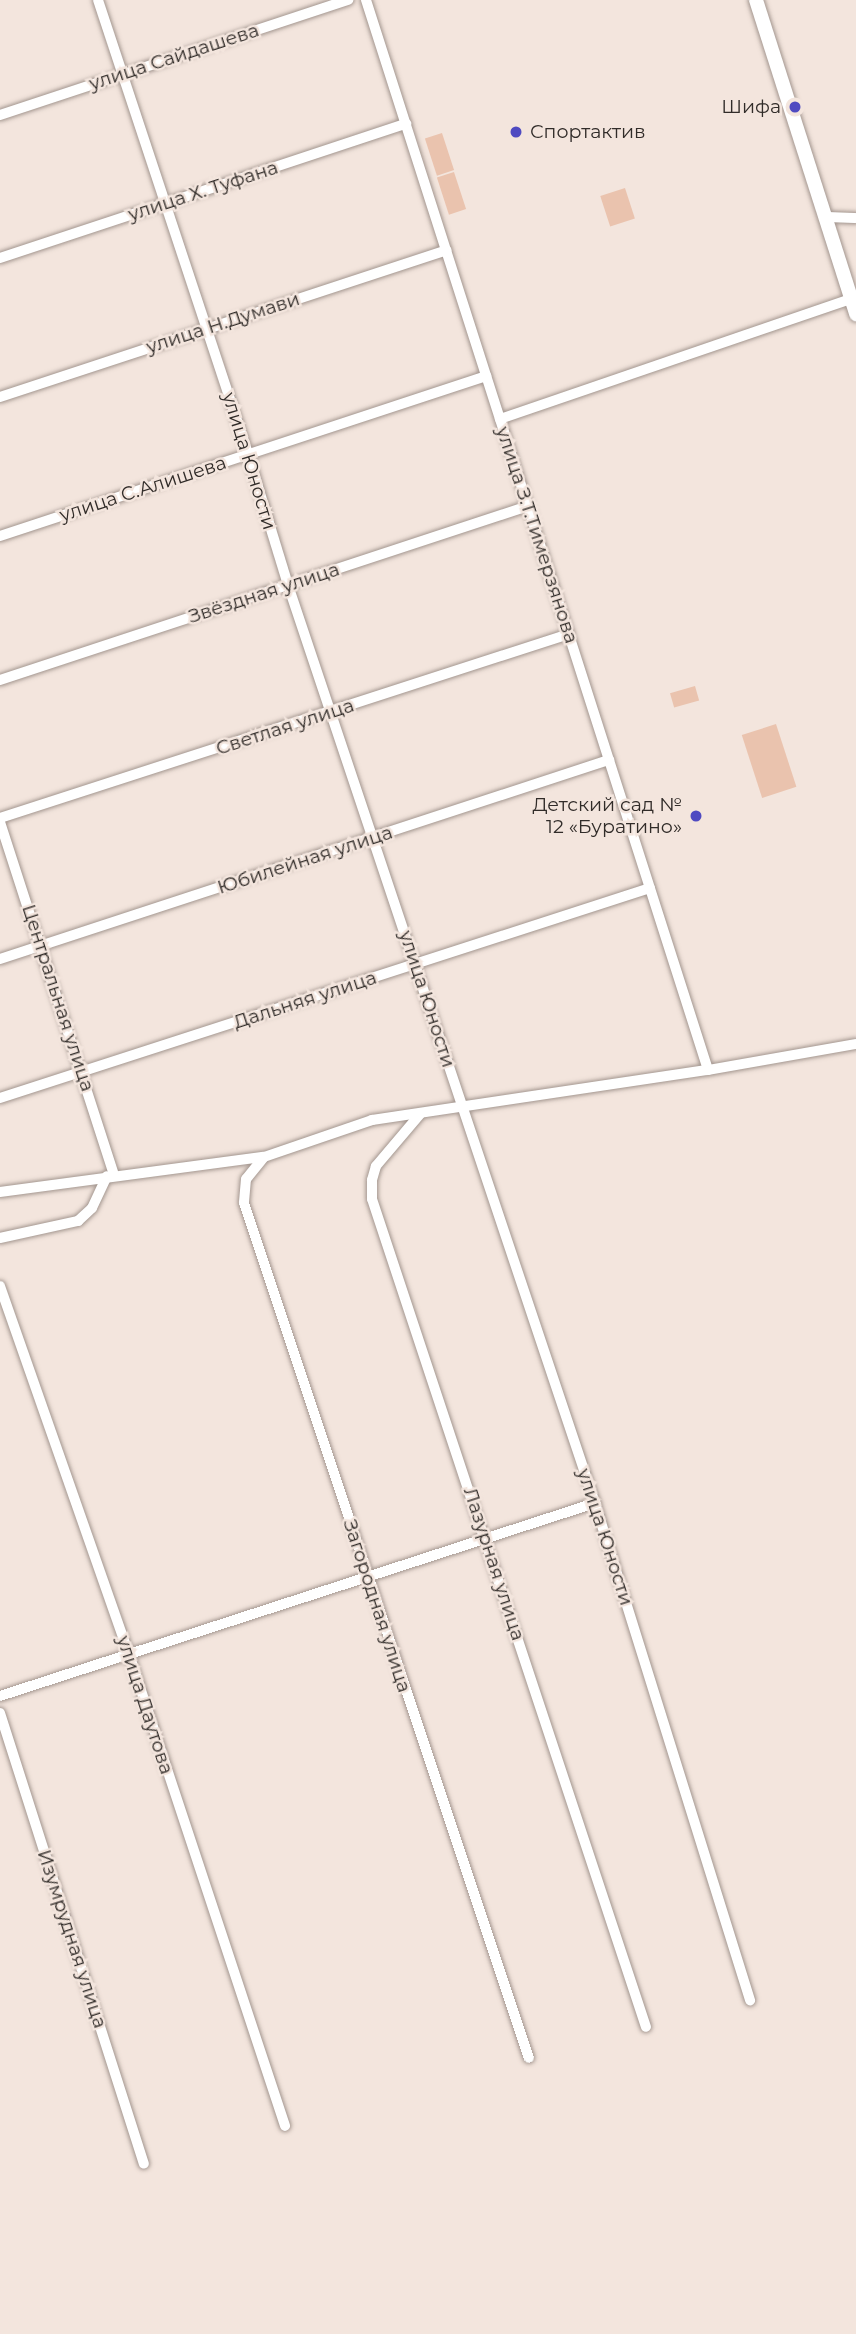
<!DOCTYPE html>
<meta charset="utf-8">
<style>
body{margin:0}
#map{position:relative;width:856px;height:2334px;overflow:hidden;background:#f3e5dd;font-family:Montserrat,sans-serif}
div>[style]{position:absolute}
[style*='--x']{left:calc(var(--x)*1px);top:calc(var(--y)*1px);width:calc(var(--w)*1px);rotate:calc(var(--a)*1deg)}
.green>*{inset:0;background:#eac3ae;transform-origin:0 0}
.roads{filter:drop-shadow(0 0 2px #a3968f) drop-shadow(0 0 2px #a3968f)}
.minor>*{height:10px;margin:-5px;padding:0 5px;transform-origin:5px;border-radius:5px;background:#fff}
.secondary>*{height:14px;margin:-7px;padding:0 7px;transform-origin:7px;border-radius:7px;background:#fff}
.dots>*{width:19px;height:19px;translate:-50% -50%;box-sizing:border-box;border:4px solid #f3e5dd;border-radius:50%}
span{translate:-50% -50%;white-space:nowrap;text-align:center;line-height:1.15;-webkit-text-stroke:5px #f3e5dd;paint-order:stroke}
.street-label{font-size:19px;color:#312c29}
.poi-label{font-size:19px;color:#312c29}
.right{translate:-100% -50%;text-align:right}
.left{translate:0 -50%;text-align:left}
</style>
<div id="map">
<div class="green">
<i style="left:442px;top:133px;width:39px;height:18px;rotate:72deg"></i>
<i style="left:454px;top:172px;width:39px;height:18px;rotate:72deg"></i>
<i style="left:625px;top:188px;width:32px;height:26px;rotate:72deg"></i>
<i style="left:695px;top:686px;width:15px;height:26px;rotate:74deg"></i>
<i style="left:776px;top:724px;width:66px;height:36px;rotate:72deg"></i>
</div>
<div class="roads">
<div class="minor">
<i style="--x:98;--y:0;--w:478;--a:71.7"></i>
<i style="--x:248;--y:454;--w:137;--a:73"></i>
<i style="--x:288;--y:585;--w:968;--a:71.51"></i>
<i style="--x:595;--y:1503;--w:521;--a:72.68"></i>
<i style="--x:366;--y:0;--w:1123;--a:72.27"></i>
<i style="--x:0;--y:115;--w:367;--a:-18.3"></i>
<i style="--x:826;--y:217;--w:30;--a:2"></i>
<i style="--x:0;--y:258;--w:428;--a:-18.3"></i>
<i style="--x:0;--y:397;--w:470;--a:-18.2"></i>
<i style="--x:500;--y:419;--w:371;--a:-18.9"></i>
<i style="--x:0;--y:536;--w:512;--a:-18.22"></i>
<i style="--x:0;--y:680;--w:556;--a:-18.24"></i>
<i style="--x:0;--y:818;--w:598;--a:-17.92"></i>
<i style="--x:0;--y:822;--w:371;--a:72.1"></i>
<i style="--x:0;--y:959;--w:641;--a:-18.1"></i>
<i style="--x:0;--y:1098;--w:683;--a:-17.9"></i>
<i style="--x:421;--y:1113;--w:70;--a:130.3"></i>
<i style="--x:376;--y:1166;--w:15;--a:106"></i>
<i style="--x:372;--y:1180;--w:19;--a:90"></i>
<i style="--x:372;--y:1199;--w:872;--a:71.69"></i>
<i style="--x:264;--y:1157;--w:28;--a:129"></i>
<i style="--x:246;--y:1179;--w:24;--a:95"></i>
<i style="--x:244;--y:1203;--w:901;--a:71.57"></i>
<i style="--x:0;--y:1192;--w:266;--a:-7.6"></i>
<i style="--x:264;--y:1157;--w:114;--a:-18.9"></i>
<i style="--x:372;--y:1120;--w:340;--a:-8.5"></i>
<i style="--x:708;--y:1070;--w:150;--a:-10"></i>
<i style="--x:0;--y:1238;--w:80;--a:-12.3"></i>
<i style="--x:78;--y:1221;--w:19;--a:-43"></i>
<i style="--x:92;--y:1208;--w:35;--a:-65"></i>
<i style="--x:0;--y:1286;--w:390;--a:70.7"></i>
<i style="--x:129;--y:1654;--w:497;--a:71.7"></i>
<i style="--x:0;--y:1696;--w:626;--a:-17.97"></i>
<i style="--x:0;--y:1713;--w:473;--a:72.3"></i>
</div>
<div class="secondary">
<i style="--x:756;--y:0;--w:330;--a:72.3"></i>
</div>
</div>
<div class="dots">
<i style="left:795px;top:107px;background:#4f4ac1"></i>
<i style="left:516px;top:132px;background:#4f4ac1"></i>
<i style="left:696px;top:816px;background:#4f4ac1"></i>
</div>
<div class="street-label">
<span style="left:174px;top:57px;rotate:-18deg">улица Сайдашева</span>
<span style="left:203px;top:191px;rotate:-18deg">улица Х. Туфана</span>
<span style="left:223px;top:323px;rotate:-18deg">улица Н.Думави</span>
<span style="left:249px;top:461px;rotate:73deg">улица Юности</span>
<span style="left:143px;top:489px;rotate:-18deg">улица С.Алишева</span>
<span style="left:537px;top:535px;rotate:72deg">улица З.Т.Тимерзянова</span>
<span style="left:264px;top:593px;rotate:-18deg">Звёздная улица</span>
<span style="left:285px;top:727px;rotate:-18deg">Светлая улица</span>
<span style="left:305px;top:860px;rotate:-18deg">Юбилейная улица</span>
<span style="left:58px;top:998px;rotate:72deg">Центральная улица</span>
<span style="left:427px;top:999px;rotate:72deg">улица Юности</span>
<span style="left:305px;top:1000px;rotate:-18deg">Дальняя улица</span>
<span style="left:605px;top:1537px;rotate:72deg">улица Юности</span>
<span style="left:494px;top:1564px;rotate:72deg">Лазурная улица</span>
<span style="left:377px;top:1606px;rotate:72deg">Загородная улица</span>
<span style="left:145px;top:1705px;rotate:72deg">улица Даутова</span>
<span style="left:72px;top:1939px;rotate:72deg">Изумрудная улица</span>
</div>
<div class="poi-label">
<span class="right" style="left:781px;top:107px">Шифа</span>
<span class="left" style="left:530px;top:132px">Спортактив</span>
<span class="right" style="left:682px;top:816px">Детский сад №<br>12 «Буратино»</span>
</div>
</div>
